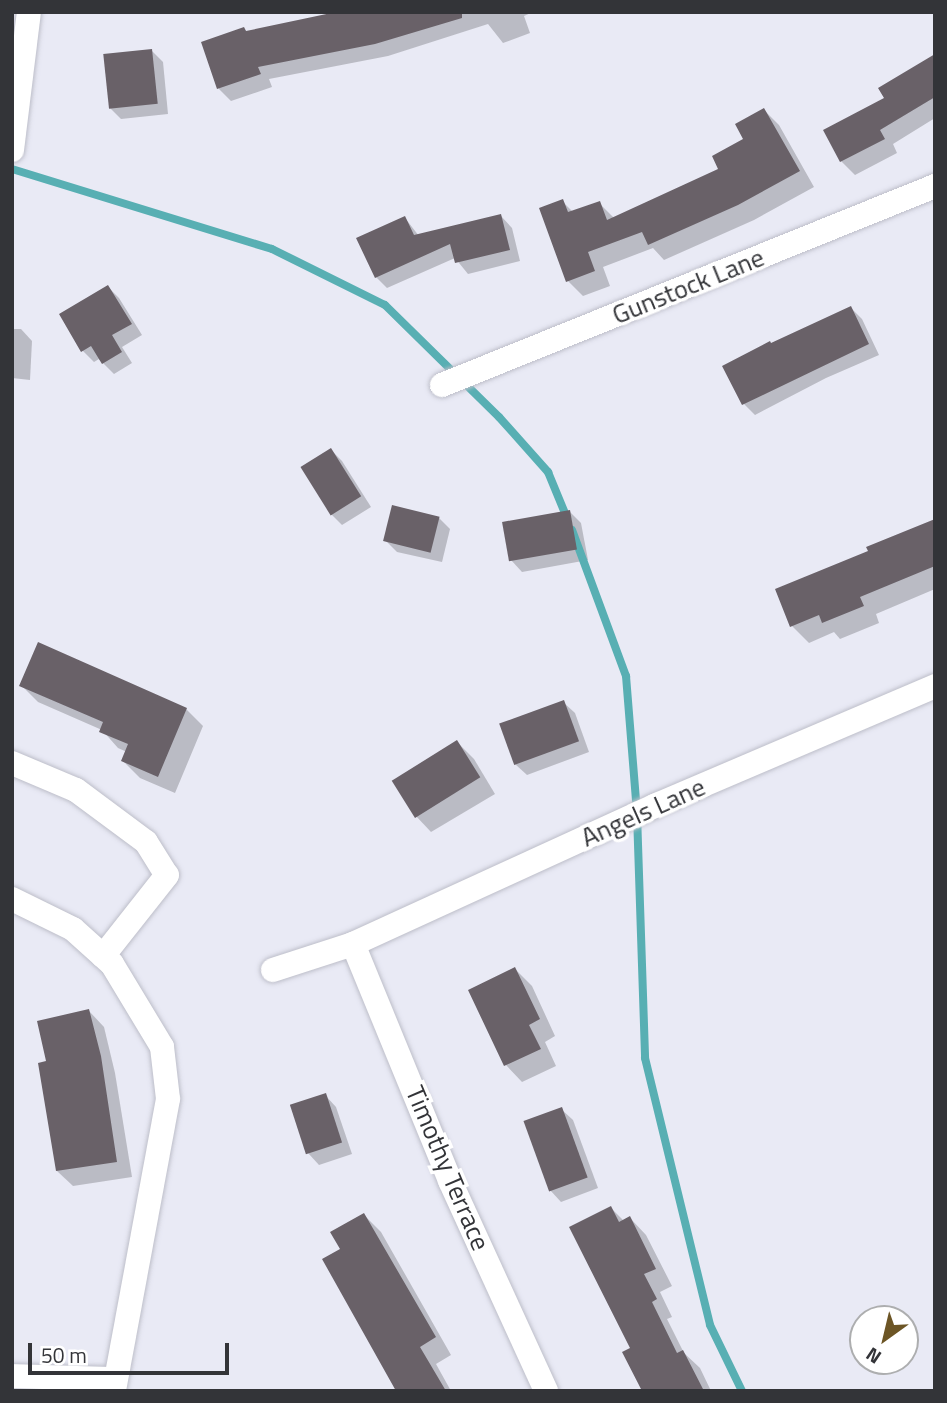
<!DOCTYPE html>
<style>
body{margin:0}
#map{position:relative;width:947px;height:1403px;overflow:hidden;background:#e9eaf5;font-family:"Titillium Web",sans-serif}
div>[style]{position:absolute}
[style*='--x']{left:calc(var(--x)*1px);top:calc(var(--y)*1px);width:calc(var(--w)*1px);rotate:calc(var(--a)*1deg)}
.shadow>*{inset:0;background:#0003}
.stream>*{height:8px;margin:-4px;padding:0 4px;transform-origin:4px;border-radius:4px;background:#58afb3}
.building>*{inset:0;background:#696168;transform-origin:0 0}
.roads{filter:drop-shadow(0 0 2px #bdbec9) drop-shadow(0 0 2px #bdbec9)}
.minor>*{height:24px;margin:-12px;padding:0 12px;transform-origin:12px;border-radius:12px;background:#fff}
span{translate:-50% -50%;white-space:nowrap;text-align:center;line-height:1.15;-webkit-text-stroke:7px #fff;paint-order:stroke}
.street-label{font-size:26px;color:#333438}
.frame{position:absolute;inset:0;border:14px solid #333438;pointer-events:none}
.north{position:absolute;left:849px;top:1305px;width:70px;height:70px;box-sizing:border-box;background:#fff;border:2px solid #adaeaf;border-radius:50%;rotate:214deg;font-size:19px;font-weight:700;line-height:28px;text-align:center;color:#333438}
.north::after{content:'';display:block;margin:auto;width:24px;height:32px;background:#6c5525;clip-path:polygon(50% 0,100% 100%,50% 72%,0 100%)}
.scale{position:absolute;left:28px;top:1343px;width:201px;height:32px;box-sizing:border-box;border:4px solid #333438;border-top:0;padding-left:9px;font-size:21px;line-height:24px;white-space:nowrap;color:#333438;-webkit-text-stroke:5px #fff;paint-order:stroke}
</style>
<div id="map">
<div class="shadow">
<i style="clip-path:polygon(345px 12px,533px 12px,524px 16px,530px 33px,503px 43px,488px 24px,388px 56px,269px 79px,272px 87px,231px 101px,219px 89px,203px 43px,244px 29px,248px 33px)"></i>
<i style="clip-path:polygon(152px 51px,163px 62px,168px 114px,121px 119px,110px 108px)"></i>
<i style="clip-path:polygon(935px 56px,935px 118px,893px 144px,897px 153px,855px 175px,841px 161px,825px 130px,887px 98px)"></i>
<i style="clip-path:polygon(764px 110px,779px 125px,814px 187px,754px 220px,664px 260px,653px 248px,603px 267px,610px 286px,583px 296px,568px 281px,562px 201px,573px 212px,599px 203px,615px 219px,721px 170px,746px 140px)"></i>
<i style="clip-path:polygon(501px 216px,512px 228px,520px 261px,468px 274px,455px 258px,387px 288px,376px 277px,405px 218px,419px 236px)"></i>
<i style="clip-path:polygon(108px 287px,119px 298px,142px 335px,122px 347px,132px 363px,114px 374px,99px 359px,94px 362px,83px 351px,61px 315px)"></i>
<i style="clip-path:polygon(851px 308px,862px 319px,879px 355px,826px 378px,755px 415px,744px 404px,771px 345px)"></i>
<i style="clip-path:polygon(12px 329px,21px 329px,32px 341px,30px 380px,12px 378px)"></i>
<i style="clip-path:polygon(331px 450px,342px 461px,371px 507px,342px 525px,331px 514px)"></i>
<i style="clip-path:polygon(570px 512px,581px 523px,588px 560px,522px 572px,511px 560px)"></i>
<i style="clip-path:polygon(439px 518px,450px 529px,442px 562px,397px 552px,386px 541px)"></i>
<i style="clip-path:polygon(935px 521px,935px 589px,876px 614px,879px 623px,840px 639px,834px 632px,809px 643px,792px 626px,870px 552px)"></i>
<i style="clip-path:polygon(21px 685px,186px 709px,203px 726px,175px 793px,140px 778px,123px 761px,127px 752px,118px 748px,102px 730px,38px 702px)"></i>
<i style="clip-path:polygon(563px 702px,575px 713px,589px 752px,527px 775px,515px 764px)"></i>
<i style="clip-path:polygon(457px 742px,474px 759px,495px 794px,431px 832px,415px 815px)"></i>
<i style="clip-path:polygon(515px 969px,532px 986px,555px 1036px,545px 1042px,556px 1066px,522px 1082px,506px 1065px,470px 991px)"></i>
<i style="clip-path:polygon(89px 1011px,104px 1027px,115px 1073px,132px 1177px,73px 1186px,57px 1171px,49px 1063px)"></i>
<i style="clip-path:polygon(325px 1095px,336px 1107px,352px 1154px,319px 1165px,308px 1153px)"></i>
<i style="clip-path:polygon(561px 1109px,573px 1120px,598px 1188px,561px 1202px,550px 1190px)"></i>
<i style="clip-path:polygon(611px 1208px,624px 1221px,630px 1218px,646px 1235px,672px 1286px,660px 1292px,672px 1317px,667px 1319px,684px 1353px,700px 1368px,711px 1391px,644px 1391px,632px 1349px)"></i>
<i style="clip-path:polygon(364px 1215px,381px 1232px,451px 1355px,436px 1364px,451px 1391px,398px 1391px,342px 1249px)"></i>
</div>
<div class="stream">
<i style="--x:12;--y:169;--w:272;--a:17.1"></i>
<i style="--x:272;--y:249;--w:126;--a:26.4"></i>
<i style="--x:385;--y:305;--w:160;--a:44.5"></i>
<i style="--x:499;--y:417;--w:74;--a:48.3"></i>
<i style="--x:548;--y:472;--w:50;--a:67.6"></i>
<i style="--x:572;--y:530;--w:156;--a:69.7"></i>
<i style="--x:626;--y:676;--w:138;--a:85.4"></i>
<i style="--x:637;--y:814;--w:244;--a:88.1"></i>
<i style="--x:645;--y:1058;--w:275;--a:76.3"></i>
<i style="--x:710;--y:1325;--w:73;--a:64.1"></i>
</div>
<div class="building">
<i style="clip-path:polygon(336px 12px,462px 12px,462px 18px,375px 44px,258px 67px,261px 74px,217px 89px,201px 42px,244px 27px,246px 31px)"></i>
<i style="left:152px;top:49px;width:55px;height:49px;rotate:84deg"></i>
<i style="clip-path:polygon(935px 54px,935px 97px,880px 130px,885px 139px,840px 162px,823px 130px,884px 98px,878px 88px)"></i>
<i style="clip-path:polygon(764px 108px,800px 171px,738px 205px,648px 245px,642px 232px,588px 252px,595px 271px,566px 282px,539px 208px,563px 199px,568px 212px,600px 201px,607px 220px,718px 169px,712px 156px,743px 139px,735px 124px)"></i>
<i style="clip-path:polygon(501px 214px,510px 250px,455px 263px,450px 244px,375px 278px,356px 238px,405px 216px,414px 235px)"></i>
<i style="clip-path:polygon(108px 285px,132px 324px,112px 335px,122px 352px,102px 364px,91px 346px,81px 352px,59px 314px)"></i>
<i style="clip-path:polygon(851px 306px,869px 344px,742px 405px,722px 366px,770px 341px,771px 343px)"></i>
<i style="left:331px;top:448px;width:57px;height:36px;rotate:58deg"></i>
<i style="left:392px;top:505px;width:49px;height:37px;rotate:14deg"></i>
<i style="left:570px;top:510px;width:40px;height:69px;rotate:80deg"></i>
<i style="clip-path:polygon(935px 519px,935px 566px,860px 597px,864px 606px,822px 623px,819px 615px,790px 627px,775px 589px,868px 551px,866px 547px)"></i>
<i style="clip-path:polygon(38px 642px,187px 708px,158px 777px,121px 761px,128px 744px,99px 732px,103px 722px,19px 686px)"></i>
<i style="left:564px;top:700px;width:44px;height:69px;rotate:70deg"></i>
<i style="left:457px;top:740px;width:44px;height:77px;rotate:58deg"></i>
<i style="clip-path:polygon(515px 967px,540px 1019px,529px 1025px,541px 1049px,504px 1066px,468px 990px)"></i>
<i style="clip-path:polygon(89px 1009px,101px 1056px,117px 1162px,56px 1171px,38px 1063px,46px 1061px,37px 1021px)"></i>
<i style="left:326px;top:1093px;width:52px;height:38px;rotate:72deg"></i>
<i style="left:562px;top:1107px;width:75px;height:41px;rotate:70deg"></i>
<i style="clip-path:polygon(611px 1206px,619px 1222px,630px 1216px,656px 1269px,644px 1274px,657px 1299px,652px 1302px,677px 1353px,683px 1350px,704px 1391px,642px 1391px,622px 1352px,630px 1348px,569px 1227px)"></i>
<i style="clip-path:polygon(364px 1213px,436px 1337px,420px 1347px,446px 1391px,396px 1391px,322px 1259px,340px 1249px,330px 1232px)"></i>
</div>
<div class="roads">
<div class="minor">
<i style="--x:12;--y:150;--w:139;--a:-83"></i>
<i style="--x:442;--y:385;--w:532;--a:-21.98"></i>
<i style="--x:12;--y:763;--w:69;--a:22.9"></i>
<i style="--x:76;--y:790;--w:87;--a:36.6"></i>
<i style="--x:146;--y:842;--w:39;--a:58"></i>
<i style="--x:167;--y:875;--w:103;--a:128.3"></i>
<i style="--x:103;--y:956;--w:40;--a:-138"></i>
<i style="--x:73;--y:929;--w:68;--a:-153.8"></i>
<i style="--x:353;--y:944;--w:256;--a:67.7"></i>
<i style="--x:450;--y:1181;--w:231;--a:65.4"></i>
<i style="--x:103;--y:956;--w:12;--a:42"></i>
<i style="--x:112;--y:964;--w:97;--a:58.9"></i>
<i style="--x:162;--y:1047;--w:52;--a:83.4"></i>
<i style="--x:168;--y:1099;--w:297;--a:100.5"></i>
<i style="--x:273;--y:970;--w:84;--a:-18"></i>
<i style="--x:353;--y:944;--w:331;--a:-24.6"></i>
<i style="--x:654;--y:806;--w:306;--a:-23.1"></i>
<i style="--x:12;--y:1376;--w:103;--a:1.7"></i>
</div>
</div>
<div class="street-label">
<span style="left:688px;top:286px;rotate:-22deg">Gunstock Lane</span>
<span style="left:643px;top:812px;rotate:-24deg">Angels Lane</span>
<span style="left:448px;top:1168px;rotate:67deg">Timothy Terrace</span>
</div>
<div class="frame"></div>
<div class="north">N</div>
<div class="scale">50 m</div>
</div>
